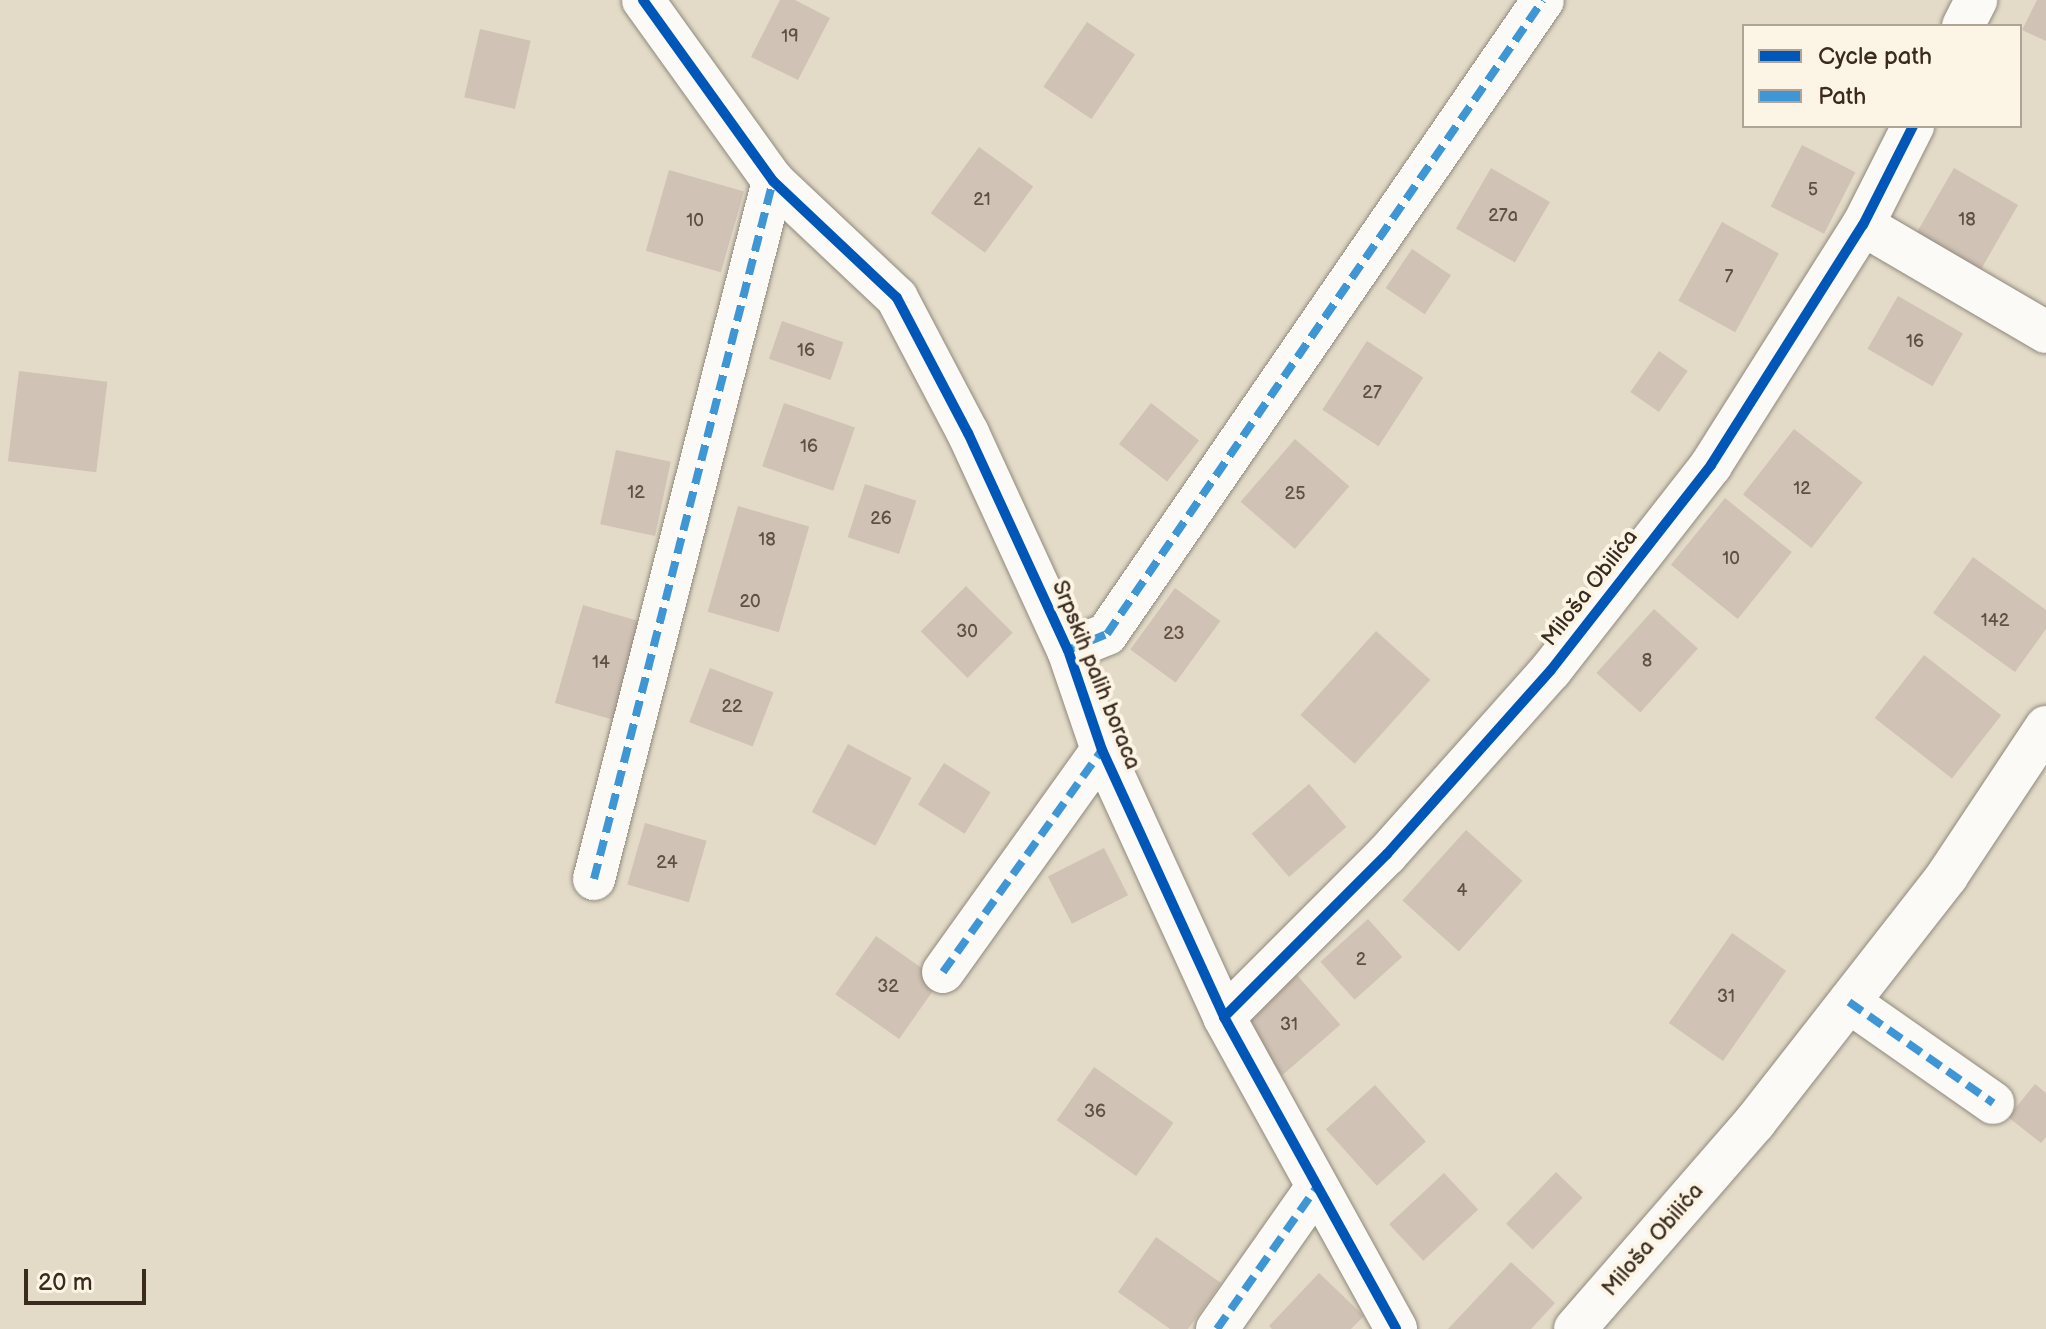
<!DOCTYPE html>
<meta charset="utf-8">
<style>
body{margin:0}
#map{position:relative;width:2046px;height:1329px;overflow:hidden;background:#e3dbc8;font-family:"Balsamiq Sans",sans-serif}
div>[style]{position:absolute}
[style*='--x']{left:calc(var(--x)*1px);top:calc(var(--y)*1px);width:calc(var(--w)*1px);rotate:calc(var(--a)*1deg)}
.building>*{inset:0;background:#d0c2b5;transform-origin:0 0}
.roads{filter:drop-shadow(0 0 2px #90897d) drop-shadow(0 0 2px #90897d)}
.minor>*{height:42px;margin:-21px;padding:0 21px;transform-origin:21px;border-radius:21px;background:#fbfaf7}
.quiet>*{height:8px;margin-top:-4px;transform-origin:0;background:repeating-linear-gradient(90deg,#3e96d5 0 16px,transparent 0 24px)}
.cycleway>*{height:10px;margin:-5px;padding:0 5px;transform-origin:5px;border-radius:5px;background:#0057b8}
span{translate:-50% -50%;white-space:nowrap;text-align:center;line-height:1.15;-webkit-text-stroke:8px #fcf5e5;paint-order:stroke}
.number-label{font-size:18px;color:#605044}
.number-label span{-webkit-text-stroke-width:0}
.street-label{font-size:22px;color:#3b2a1e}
.legend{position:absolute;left:1742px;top:24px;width:280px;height:104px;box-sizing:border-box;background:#fcf5e5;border:2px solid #afa495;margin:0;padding:10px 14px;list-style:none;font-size:24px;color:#3b2a1e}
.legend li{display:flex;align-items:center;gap:16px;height:40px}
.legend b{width:40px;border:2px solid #afa495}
.scale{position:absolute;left:24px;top:1269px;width:122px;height:36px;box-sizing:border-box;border:4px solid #3b2a1e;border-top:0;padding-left:10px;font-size:24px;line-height:28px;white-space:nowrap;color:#3b2a1e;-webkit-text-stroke:6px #fcf5e5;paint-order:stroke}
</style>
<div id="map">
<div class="building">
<i style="clip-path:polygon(780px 0,795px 0,830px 18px,798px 80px,751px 57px)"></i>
<i style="clip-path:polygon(2037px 0,2046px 0,2046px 41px,2022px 30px)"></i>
<i style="left:1087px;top:22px;width:58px;height:78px;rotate:34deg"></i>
<i style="left:480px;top:29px;width:52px;height:70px;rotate:13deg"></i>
<i style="left:1802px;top:145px;width:60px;height:69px;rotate:27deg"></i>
<i style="left:979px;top:147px;width:67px;height:82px;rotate:36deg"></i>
<i style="left:1491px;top:168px;width:68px;height:70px;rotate:30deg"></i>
<i style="left:1954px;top:168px;width:74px;height:77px;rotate:30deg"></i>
<i style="left:669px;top:170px;width:78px;height:84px;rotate:16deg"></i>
<i style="left:1722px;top:222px;width:65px;height:90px;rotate:29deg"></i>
<i style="left:1412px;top:249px;width:47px;height:47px;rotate:34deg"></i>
<i style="left:1898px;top:296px;width:75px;height:61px;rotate:30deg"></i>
<i style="left:782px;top:321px;width:65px;height:40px;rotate:19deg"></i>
<i style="left:1367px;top:341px;width:67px;height:82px;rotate:33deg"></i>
<i style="left:1659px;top:351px;width:35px;height:50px;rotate:35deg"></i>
<i style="left:19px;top:371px;width:89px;height:91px;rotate:7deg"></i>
<i style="left:784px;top:403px;width:75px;height:67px;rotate:19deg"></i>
<i style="left:1151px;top:403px;width:61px;height:52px;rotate:38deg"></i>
<i style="left:1794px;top:429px;width:87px;height:83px;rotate:38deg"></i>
<i style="left:1295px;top:439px;width:72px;height:83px;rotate:41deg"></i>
<i style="left:616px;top:450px;width:56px;height:76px;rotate:12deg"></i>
<i style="left:865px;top:484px;width:54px;height:56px;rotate:18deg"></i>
<i style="left:1725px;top:498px;width:86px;height:86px;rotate:39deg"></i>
<i style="left:738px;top:506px;width:74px;height:110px;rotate:16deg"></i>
<i style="clip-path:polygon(1973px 557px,2046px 610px,2046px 629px,2015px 672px,1933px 613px)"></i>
<i style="left:966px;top:586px;width:66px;height:64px;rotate:45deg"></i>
<i style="left:1175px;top:588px;width:56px;height:76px;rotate:36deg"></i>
<i style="left:583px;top:605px;width:66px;height:102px;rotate:16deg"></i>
<i style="left:1654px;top:609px;width:59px;height:86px;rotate:42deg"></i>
<i style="left:1376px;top:631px;width:73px;height:113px;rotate:42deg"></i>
<i style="left:1924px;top:655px;width:98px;height:80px;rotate:38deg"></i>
<i style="left:710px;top:668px;width:68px;height:58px;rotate:21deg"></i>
<i style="left:848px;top:744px;width:72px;height:77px;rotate:28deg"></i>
<i style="left:944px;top:763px;width:55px;height:49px;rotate:32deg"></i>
<i style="left:1309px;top:784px;width:57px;height:76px;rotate:49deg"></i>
<i style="left:645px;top:823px;width:64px;height:64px;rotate:16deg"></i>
<i style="left:1466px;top:830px;width:76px;height:95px;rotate:42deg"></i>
<i style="left:1104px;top:848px;width:53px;height:63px;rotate:63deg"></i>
<i style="left:1368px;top:919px;width:51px;height:64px;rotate:48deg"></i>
<i style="left:1732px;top:933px;width:66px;height:110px;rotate:35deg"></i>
<i style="left:876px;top:936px;width:78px;height:71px;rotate:35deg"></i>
<i style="left:1297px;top:975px;width:66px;height:77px;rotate:49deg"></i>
<i style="left:1094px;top:1067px;width:97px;height:65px;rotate:35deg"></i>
<i style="clip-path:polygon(2035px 1084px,2046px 1093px,2046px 1137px,2041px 1143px,2008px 1117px)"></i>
<i style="left:1375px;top:1085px;width:76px;height:66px;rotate:48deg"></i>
<i style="left:1556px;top:1172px;width:37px;height:72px;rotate:44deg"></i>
<i style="left:1444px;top:1173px;width:50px;height:75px;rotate:47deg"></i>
<i style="clip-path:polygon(1156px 1237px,1221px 1283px,1188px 1329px,1170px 1329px,1118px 1292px)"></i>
<i style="clip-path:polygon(1511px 1262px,1555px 1303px,1531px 1329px,1448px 1329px)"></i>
<i style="clip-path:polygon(1319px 1273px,1364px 1316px,1351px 1329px,1272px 1329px,1269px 1326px)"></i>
</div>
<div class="roads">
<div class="minor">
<i style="--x:643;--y:0;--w:223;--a:54.3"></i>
<i style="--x:773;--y:181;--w:170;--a:43.3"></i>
<i style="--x:897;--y:298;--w:153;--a:62.3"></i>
<i style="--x:968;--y:433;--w:239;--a:65.3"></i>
<i style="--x:1068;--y:650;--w:106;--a:71.2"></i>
<i style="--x:1102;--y:750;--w:294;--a:65.4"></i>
<i style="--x:1224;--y:1017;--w:356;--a:61.1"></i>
<i style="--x:1963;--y:26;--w:29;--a:-63"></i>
<i style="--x:1863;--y:225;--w:212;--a:30.3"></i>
<i style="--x:1068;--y:650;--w:42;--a:-22.3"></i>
<i style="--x:1107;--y:634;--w:769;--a:-55.48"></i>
<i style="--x:594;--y:879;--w:721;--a:-75.62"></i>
<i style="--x:943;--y:972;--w:273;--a:-54.4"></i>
<i style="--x:1849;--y:1002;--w:176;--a:35"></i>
<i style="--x:1224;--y:1017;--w:231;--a:-45"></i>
<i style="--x:1387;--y:854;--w:246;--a:-48.3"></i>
<i style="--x:1551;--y:670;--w:260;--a:-52"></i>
<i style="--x:1711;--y:465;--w:284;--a:-57.7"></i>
<i style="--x:1863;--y:225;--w:111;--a:-63.2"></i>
<i style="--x:1217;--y:1329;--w:172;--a:-54.9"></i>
<i style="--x:1575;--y:1329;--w:274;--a:-49"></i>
<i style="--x:1755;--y:1122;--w:312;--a:-52"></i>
<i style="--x:1947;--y:876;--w:179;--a:-56.4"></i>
</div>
</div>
<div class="quiet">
<i style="--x:1068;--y:650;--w:42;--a:-22.3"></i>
<i style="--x:1107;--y:634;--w:769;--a:-55.48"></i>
<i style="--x:594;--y:879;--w:721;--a:-75.62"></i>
<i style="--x:943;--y:972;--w:273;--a:-54.4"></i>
<i style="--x:1849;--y:1002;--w:176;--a:35"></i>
<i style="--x:1217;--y:1329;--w:172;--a:-54.9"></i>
</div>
<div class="cycleway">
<i style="--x:643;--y:0;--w:223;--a:54.3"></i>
<i style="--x:773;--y:181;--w:170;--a:43.3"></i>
<i style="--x:897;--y:298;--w:153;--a:62.3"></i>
<i style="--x:968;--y:433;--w:239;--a:65.3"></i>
<i style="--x:1068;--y:650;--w:106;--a:71.2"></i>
<i style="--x:1102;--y:750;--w:294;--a:65.4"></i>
<i style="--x:1224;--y:1017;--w:356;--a:61.1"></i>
<i style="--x:1224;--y:1017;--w:231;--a:-45"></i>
<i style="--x:1387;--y:854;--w:246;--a:-48.3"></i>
<i style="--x:1551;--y:670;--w:260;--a:-52"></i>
<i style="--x:1711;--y:465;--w:284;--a:-57.7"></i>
<i style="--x:1863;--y:225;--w:111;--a:-63.2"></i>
</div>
<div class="number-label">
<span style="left:790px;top:37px">19</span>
<span style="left:1813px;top:190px">5</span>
<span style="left:982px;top:200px">21</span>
<span style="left:1503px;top:216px">27a</span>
<span style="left:1967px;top:220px">18</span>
<span style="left:695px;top:221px">10</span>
<span style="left:1729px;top:277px">7</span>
<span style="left:1915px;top:342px">16</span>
<span style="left:806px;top:351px">16</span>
<span style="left:1372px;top:393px">27</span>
<span style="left:809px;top:447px">16</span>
<span style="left:1802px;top:489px">12</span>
<span style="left:636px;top:493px">12</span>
<span style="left:1295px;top:494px">25</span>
<span style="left:881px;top:519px">26</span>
<span style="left:767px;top:540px">18</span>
<span style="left:1731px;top:559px">10</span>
<span style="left:750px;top:602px">20</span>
<span style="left:1995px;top:621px">142</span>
<span style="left:967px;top:632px">30</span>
<span style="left:1174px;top:634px">23</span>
<span style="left:1647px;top:661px">8</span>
<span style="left:601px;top:663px">14</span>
<span style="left:732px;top:707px">22</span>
<span style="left:667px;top:863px">24</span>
<span style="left:1462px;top:891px">4</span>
<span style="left:1361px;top:960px">2</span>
<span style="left:888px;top:987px">32</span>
<span style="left:1726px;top:997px">31</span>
<span style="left:1289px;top:1025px">31</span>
<span style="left:1095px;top:1112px">36</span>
</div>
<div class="street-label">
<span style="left:1590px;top:588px;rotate:-52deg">Miloša Obilića</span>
<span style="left:1096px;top:675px;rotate:68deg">Srpskih palih boraca</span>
<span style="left:1653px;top:1240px;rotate:-49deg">Miloša Obilića</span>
</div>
<ul class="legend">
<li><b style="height:10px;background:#0057b8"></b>Cycle path</li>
<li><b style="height:10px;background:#3e96d5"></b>Path</li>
</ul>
<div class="scale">20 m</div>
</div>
